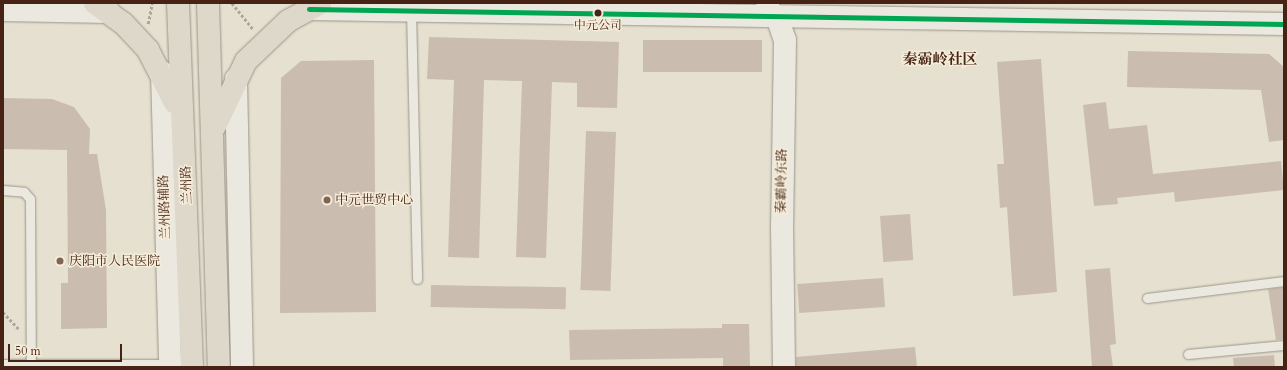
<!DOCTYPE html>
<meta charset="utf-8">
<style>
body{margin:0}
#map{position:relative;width:1287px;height:370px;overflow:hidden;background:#e5e0cf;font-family:Cardo,"Noto Serif SC",serif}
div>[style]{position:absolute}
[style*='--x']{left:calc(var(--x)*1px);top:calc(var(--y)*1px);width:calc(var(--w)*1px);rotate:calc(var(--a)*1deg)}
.building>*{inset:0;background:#cbbcb0;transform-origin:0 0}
.path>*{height:2.5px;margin-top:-1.25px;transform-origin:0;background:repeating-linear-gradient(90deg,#ada79f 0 3px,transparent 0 5px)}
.roads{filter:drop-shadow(0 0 1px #9c958a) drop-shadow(0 0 1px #9c958a)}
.lane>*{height:9px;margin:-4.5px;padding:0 4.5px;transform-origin:4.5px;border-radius:4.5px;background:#ebe8df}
.secondary>*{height:22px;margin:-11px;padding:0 11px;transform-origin:11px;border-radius:11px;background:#ebe8df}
.primary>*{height:22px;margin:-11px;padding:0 11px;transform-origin:11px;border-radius:11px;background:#ded8ca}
.bus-1>*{height:5px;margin:-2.5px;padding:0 2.5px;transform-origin:2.5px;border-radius:2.5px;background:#00a651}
.dots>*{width:11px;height:11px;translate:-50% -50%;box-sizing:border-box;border:2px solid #f5edd9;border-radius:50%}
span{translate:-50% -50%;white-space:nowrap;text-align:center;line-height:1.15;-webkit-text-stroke:3px #f5edd9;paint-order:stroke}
.bus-label{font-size:12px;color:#472315}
.street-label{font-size:13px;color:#472315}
.poi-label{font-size:13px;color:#472315}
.left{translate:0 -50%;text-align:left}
.quarter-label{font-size:15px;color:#472315;font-weight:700}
.frame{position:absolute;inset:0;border:4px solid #472315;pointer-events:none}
.scale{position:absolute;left:8px;top:344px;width:114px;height:18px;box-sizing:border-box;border:2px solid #472315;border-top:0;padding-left:5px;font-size:12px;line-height:14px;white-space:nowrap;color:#472315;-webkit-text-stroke:3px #f5edd9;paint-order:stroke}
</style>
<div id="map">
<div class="building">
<i style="clip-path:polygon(429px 37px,619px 42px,617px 108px,577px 107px,577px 83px,552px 82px,546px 258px,516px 257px,522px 81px,484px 80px,479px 258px,448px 257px,454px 80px,427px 79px)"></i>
<i style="left:762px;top:40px;width:32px;height:119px;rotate:90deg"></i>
<i style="clip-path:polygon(1128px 51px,1269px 54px,1284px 67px,1284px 140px,1269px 142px,1261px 90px,1127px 87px)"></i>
<i style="clip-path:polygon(1041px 59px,1057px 292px,1013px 296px,1007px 207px,1000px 208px,997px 164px,1004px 164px,997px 62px)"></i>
<i style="clip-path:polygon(374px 60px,376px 312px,280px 313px,281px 78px,301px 61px)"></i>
<i style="clip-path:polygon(3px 98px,52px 99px,74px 107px,90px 129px,89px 154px,97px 154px,106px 210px,107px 328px,61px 329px,61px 283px,68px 283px,67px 150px,3px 149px)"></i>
<i style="clip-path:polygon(1106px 102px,1109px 129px,1147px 125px,1153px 174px,1281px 161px,1284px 190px,1175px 202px,1174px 192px,1117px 198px,1118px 204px,1094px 206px,1083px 105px)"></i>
<i style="left:586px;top:131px;width:30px;height:159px;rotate:2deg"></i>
<i style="left:910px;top:214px;width:46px;height:30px;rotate:86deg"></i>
<i style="clip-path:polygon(1110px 268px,1116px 344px,1110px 345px,1113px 367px,1092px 367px,1085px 270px)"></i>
<i style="left:883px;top:278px;width:29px;height:86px;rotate:86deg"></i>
<i style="left:431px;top:285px;width:135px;height:22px;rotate:1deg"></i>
<i style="clip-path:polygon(1284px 287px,1284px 339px,1276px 340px,1268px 289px)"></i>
<i style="clip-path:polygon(722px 324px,749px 324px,750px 366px,723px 366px,723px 358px,570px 360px,569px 330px,722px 328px)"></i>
<i style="clip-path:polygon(915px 347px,917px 367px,796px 367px,796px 357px)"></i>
<i style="clip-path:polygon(1274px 355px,1275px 367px,1234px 367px,1233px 358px)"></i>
</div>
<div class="path">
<i style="--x:232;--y:3;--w:35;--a:51"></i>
<i style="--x:148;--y:24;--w:21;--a:-79"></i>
<i style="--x:3;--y:312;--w:23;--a:47"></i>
</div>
<div class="roads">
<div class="lane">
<i style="--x:411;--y:10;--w:269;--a:88.7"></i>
<i style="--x:3;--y:190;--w:21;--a:5"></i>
<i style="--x:24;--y:192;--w:9;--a:49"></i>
<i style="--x:30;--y:199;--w:165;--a:89.7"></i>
<i style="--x:1147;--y:298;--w:138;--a:-7.1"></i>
<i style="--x:1188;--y:354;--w:96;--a:-5.4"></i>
<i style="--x:3;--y:364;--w:167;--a:0"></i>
</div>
<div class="secondary">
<i style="--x:767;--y:7;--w:17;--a:50"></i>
<i style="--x:778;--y:20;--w:21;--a:71"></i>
<i style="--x:785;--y:40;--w:186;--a:90.9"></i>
<i style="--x:782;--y:226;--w:141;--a:89.2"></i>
<i style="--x:309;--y:9;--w:975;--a:0.88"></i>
<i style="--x:3;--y:10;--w:106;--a:1.1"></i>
<i style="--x:162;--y:72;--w:295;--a:88.4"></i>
<i style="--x:236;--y:79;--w:288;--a:88.8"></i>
</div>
<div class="primary">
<i style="--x:95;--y:3;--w:34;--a:36"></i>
<i style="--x:123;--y:23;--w:37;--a:47"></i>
<i style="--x:148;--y:50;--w:59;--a:63"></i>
<i style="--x:178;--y:3;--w:364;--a:87.8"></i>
<i style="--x:208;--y:3;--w:364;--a:88.3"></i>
<i style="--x:215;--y:126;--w:72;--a:-64.5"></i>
<i style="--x:246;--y:61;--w:58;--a:-43.6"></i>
<i style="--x:288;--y:21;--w:37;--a:-29"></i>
</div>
</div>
<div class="bus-1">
<i style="--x:309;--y:9;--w:975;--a:0.88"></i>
</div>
<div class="dots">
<i style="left:598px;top:13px;background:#472315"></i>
<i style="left:327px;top:200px;background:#7e6556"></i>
<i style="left:60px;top:261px;background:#7e6556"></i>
</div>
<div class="bus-label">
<span style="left:598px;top:26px">中元公司</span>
</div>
<div class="street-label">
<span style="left:782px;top:181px;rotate:-89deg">秦霸岭东路</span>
<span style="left:187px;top:185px;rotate:-92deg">兰州路</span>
<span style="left:165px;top:207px;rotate:-92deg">兰州路辅路</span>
</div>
<div class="poi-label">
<span class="left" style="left:335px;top:200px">中元世贸中心</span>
<span class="left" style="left:69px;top:261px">庆阳市人民医院</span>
</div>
<div class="quarter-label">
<span style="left:940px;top:60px">秦霸岭社区</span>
</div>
<div class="frame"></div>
<div class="scale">50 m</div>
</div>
